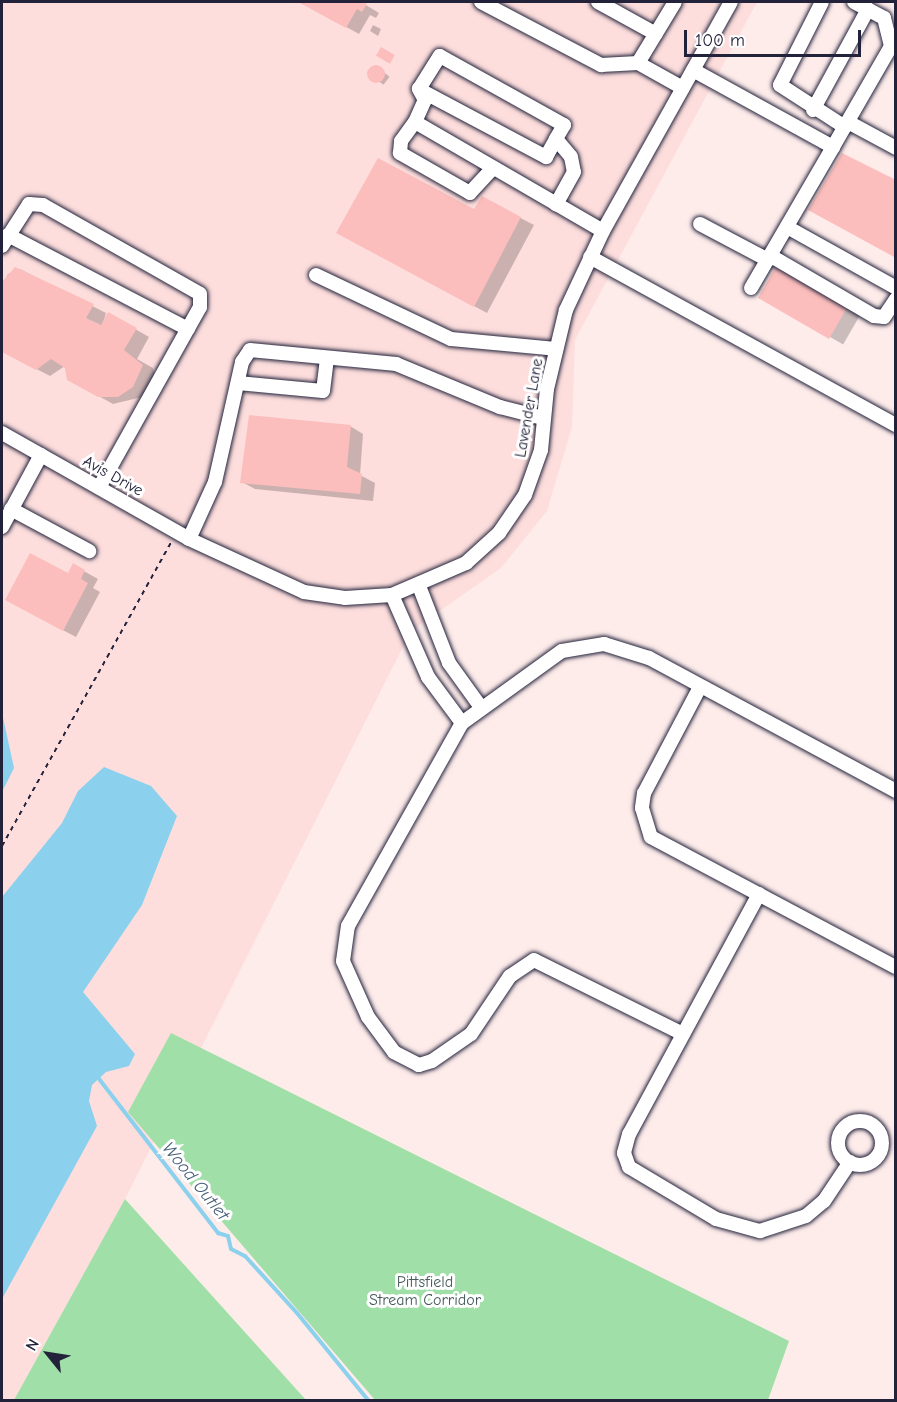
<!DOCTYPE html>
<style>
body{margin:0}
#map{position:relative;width:897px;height:1402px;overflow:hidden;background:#feeceb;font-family:"Comic Neue",sans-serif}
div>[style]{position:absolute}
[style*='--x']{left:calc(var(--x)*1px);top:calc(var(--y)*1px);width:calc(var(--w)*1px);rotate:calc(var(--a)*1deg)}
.built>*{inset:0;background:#fddedd}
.green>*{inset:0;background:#a0dfa7}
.water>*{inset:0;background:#8bd1ed}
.shadow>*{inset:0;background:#0003;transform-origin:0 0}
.stream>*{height:4px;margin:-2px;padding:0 2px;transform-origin:2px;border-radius:2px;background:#8bd1ed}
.building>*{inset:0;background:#fbbebc;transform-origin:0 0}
.round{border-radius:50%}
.path>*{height:2px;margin-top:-1px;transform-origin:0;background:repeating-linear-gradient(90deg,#22223b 0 4.5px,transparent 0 9px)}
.roads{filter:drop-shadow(0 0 2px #22223b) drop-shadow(0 0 2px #22223b)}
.minor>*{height:14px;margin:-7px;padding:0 7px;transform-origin:7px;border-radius:7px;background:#fff}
.minor>.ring{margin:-7px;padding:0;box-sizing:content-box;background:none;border:14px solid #fff;border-radius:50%}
span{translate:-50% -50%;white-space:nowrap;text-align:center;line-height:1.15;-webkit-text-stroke:6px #fff;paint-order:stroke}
.street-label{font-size:16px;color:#22223b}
.park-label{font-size:16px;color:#485b5b}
.water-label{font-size:18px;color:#475f79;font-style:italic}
.frame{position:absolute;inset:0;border:3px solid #22223b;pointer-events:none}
.north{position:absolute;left:18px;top:1324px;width:60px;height:60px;-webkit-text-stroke:4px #fff;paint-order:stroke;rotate:300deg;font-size:16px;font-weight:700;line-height:24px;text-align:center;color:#22223b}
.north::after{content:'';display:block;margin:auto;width:21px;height:27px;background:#22223b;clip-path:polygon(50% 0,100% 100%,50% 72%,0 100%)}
.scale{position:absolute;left:684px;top:30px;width:177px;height:27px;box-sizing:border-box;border:3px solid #22223b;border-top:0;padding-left:8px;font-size:18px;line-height:21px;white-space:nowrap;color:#22223b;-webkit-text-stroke:4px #fff;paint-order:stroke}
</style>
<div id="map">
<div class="built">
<i style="clip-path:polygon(2px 2px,757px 2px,575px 340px,572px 427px,547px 511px,501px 568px,411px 631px,125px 1199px,14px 1400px,2px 1400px)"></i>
</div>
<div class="green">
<i style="clip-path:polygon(171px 1033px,789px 1341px,768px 1400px,375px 1400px,128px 1112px)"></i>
<i style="clip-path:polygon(125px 1199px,306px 1400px,14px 1400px)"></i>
</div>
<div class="water">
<i style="clip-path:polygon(2px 713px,14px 768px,2px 792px)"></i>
<i style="clip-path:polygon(104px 767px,151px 786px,177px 816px,142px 905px,83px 992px,135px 1054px,129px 1066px,106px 1072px,92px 1085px,89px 1101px,97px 1126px,2px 1299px,2px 897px,62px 823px,78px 791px)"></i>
</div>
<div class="shadow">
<i style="clip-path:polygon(301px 2px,361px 2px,379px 13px,376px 18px,370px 15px,359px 34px)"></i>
<i style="clip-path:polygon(373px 25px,381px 29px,378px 36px,370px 31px)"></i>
<i style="left:377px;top:67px;width:16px;height:10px;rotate:38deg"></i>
<i style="clip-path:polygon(482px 198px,534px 225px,487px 313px,351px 240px,474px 211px)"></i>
<i style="left:777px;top:267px;width:96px;height:34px;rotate:30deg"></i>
<i style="clip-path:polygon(20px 269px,106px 313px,102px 327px,109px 314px,149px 337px,137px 359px,153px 368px,155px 377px,142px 397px,113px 404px,68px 379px,65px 366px,50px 376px,2px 351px,2px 285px,8px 274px)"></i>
<i style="clip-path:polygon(350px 426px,363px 434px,360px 475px,375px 483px,373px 501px,255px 489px,242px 482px)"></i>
<i style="clip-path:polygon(73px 565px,98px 579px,93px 588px,100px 592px,76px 637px,19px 607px,68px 575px)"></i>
</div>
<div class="stream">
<i style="--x:96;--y:1075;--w:200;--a:52.3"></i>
<i style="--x:218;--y:1233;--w:10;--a:17"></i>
<i style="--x:228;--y:1236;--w:13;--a:77"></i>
<i style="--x:231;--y:1249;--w:16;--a:27"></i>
<i style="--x:245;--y:1256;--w:77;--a:47.6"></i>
<i style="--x:297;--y:1313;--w:112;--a:50.8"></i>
</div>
<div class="building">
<i style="clip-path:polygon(298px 2px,362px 2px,367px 4px,362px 12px,357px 9px,346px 28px)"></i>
<i style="left:381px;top:47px;width:16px;height:10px;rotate:30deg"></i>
<i class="round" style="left:367px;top:65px;width:18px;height:18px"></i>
<i style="clip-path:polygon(842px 153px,896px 180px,896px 258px,808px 210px)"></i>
<i style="clip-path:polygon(378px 158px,474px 209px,482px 196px,521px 217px,474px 307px,336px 233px)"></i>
<i style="left:777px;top:265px;width:82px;height:38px;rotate:30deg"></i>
<i style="clip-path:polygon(15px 267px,94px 304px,86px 318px,101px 325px,108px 312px,137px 328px,124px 350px,143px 365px,133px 387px,118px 397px,98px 397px,67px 380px,65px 368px,51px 359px,36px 370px,2px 352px,2px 282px)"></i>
<i style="clip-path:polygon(249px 415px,351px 425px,347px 467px,362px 474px,360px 494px,240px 483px)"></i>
<i style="clip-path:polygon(30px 553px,68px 573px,73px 563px,85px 570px,81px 579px,88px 583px,63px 631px,5px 600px)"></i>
</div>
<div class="path">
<i style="--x:2;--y:846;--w:348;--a:-60.9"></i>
</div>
<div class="roads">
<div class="minor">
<i style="--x:481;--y:2;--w:136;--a:27.7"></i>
<i style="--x:601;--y:65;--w:37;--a:-3"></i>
<i style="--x:638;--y:63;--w:51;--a:29.1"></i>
<i style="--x:598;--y:2;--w:66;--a:28.9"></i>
<i style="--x:822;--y:2;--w:93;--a:116.8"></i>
<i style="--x:780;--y:85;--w:77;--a:32.9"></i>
<i style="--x:638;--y:63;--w:71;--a:-58.8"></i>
<i style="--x:693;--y:70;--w:160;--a:28.8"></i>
<i style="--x:833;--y:147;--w:116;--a:-60.1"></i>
<i style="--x:891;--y:46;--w:29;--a:-104"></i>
<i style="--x:884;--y:18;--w:34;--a:-152"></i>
<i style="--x:420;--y:90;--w:143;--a:28"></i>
<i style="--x:546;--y:157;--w:21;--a:-61"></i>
<i style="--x:813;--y:110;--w:115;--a:-61.4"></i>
<i style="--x:415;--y:122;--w:24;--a:-66"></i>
<i style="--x:425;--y:100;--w:13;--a:-119"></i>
<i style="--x:419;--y:89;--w:39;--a:-58"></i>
<i style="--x:440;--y:56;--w:142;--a:29.1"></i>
<i style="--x:564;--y:125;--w:16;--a:120"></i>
<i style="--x:556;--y:139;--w:23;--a:50"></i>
<i style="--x:571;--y:157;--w:15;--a:79"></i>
<i style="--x:574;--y:172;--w:37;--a:119"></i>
<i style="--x:848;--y:122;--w:55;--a:28.4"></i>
<i style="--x:493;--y:168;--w:34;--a:133"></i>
<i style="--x:470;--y:193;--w:81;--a:-150.3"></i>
<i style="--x:400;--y:153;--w:12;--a:-85"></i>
<i style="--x:401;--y:141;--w:24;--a:-54"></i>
<i style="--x:415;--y:122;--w:217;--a:30.1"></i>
<i style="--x:700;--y:224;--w:77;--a:27.9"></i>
<i style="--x:787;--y:227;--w:125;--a:29.2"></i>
<i style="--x:8;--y:235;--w:203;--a:27.6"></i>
<i style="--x:2;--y:246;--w:50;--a:-57.3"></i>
<i style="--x:29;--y:204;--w:14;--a:4"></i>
<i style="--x:43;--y:205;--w:180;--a:29.5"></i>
<i style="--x:200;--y:294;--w:13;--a:90"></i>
<i style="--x:200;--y:307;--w:207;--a:119.2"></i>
<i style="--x:771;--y:256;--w:119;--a:30.2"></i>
<i style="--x:874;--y:316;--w:10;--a:6"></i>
<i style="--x:884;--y:317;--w:22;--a:-56"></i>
<i style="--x:590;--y:257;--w:349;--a:28.8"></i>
<i style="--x:316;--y:275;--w:149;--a:25.4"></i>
<i style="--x:451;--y:339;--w:105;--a:5.4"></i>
<i style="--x:751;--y:288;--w:163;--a:-59.8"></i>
<i style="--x:238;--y:383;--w:85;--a:5.4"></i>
<i style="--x:323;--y:391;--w:31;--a:-83"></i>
<i style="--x:2;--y:433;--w:215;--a:29.5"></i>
<i style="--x:189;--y:539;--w:127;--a:24.7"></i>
<i style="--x:304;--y:592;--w:41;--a:8.3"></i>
<i style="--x:345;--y:598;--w:47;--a:-3.7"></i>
<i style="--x:392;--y:595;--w:81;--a:-23.4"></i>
<i style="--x:466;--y:563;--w:45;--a:-42.3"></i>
<i style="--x:499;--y:533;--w:46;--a:-55.6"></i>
<i style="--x:525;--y:495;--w:48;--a:-70.4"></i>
<i style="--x:541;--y:450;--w:61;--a:-84.4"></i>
<i style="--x:547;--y:389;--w:81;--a:-76.5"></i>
<i style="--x:566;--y:310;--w:87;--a:-64.9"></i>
<i style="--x:603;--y:231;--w:262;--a:-60.8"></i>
<i style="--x:11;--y:509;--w:89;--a:28.3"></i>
<i style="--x:2;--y:527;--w:82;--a:-61.6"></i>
<i style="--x:189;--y:539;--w:63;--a:-65.5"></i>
<i style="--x:215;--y:482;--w:123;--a:-77.3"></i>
<i style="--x:242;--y:362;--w:14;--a:-56"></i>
<i style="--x:250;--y:350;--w:147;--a:5.5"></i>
<i style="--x:396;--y:364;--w:113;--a:22.5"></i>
<i style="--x:500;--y:407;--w:44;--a:14.3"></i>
<i style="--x:419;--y:586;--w:83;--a:68.7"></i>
<i style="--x:449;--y:663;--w:53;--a:54.2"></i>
<i style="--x:392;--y:595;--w:90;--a:66.3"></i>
<i style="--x:428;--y:677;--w:57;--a:53.5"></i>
<i style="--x:700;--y:687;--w:120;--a:117.8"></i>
<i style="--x:644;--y:793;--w:15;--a:98"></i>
<i style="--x:642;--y:808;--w:30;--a:73"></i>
<i style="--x:651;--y:837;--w:277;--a:28"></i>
<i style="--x:759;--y:894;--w:273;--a:118.4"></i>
<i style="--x:629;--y:1134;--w:20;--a:105"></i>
<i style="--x:624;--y:1153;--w:15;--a:70"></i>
<i style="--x:629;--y:1167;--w:101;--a:30.9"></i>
<i style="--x:716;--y:1219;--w:46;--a:15.3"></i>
<i style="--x:760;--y:1231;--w:48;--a:-18.1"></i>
<i style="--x:806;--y:1216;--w:23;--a:-40"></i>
<i style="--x:824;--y:1201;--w:47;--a:-56.3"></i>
<i style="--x:683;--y:1034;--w:166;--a:-153.6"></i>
<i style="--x:534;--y:960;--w:29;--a:146"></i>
<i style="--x:510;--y:976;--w:70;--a:123.9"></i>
<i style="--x:471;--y:1034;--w:47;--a:145.3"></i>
<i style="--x:432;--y:1061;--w:14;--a:163"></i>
<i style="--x:419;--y:1065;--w:28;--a:-153"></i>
<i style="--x:394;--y:1052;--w:44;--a:-126.6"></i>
<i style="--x:368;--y:1017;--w:61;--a:-114.1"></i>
<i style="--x:343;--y:961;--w:35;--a:-82"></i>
<i style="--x:348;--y:926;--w:233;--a:-60.7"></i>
<i style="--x:462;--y:723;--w:123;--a:-35.8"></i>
<i style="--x:562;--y:651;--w:43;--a:-9.5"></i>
<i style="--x:604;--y:644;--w:47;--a:17.3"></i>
<i style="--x:649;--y:658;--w:281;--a:28.3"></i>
<i class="ring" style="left:838px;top:1121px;width:30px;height:30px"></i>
</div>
</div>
<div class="street-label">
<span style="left:529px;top:408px;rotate:-80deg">Lavender Lane</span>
<span style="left:113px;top:476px;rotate:29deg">Avis Drive</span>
</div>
<div class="park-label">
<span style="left:425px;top:1291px">Pittsfield<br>Stream Corridor</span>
</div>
<div class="water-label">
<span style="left:195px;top:1182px;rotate:51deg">Wood Outlet</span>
</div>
<div class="frame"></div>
<div class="north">N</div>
<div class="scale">100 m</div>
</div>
